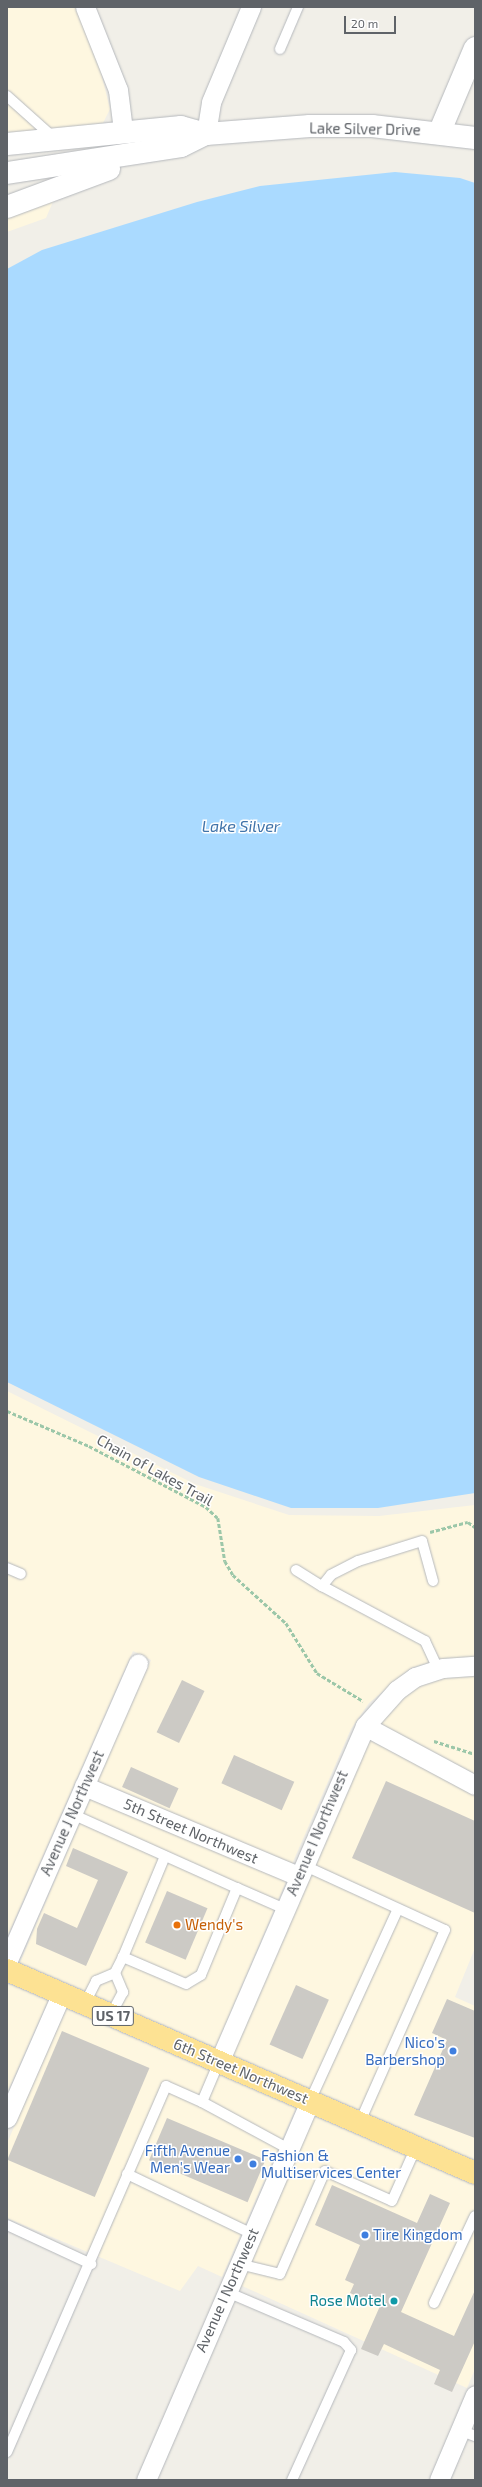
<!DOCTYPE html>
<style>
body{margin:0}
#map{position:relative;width:482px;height:2487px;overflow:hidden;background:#f1efe8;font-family:"Exo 2",sans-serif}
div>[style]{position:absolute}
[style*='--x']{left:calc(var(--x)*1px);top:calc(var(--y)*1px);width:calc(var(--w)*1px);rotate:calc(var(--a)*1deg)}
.commercial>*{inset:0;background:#fef7e0;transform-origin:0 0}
.water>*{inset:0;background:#aadaff}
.building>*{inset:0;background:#cccac5;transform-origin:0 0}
.path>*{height:2.5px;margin-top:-1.25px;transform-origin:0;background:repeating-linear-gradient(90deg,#9cc7a9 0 4px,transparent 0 6px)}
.roads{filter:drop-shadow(0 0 1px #b5b8bc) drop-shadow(0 0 1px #b5b8bc)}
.lane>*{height:10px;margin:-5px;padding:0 5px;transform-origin:5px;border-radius:5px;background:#fff}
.street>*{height:19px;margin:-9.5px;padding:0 9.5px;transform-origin:9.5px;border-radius:9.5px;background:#fff}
.secondary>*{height:22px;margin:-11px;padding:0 11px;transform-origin:11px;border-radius:11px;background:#fff}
.highway>*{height:22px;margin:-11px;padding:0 11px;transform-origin:11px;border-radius:11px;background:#fde293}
.dots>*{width:11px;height:11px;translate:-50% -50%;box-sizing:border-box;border:2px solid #fff;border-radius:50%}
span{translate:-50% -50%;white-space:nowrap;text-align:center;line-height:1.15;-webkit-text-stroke:3px #fff;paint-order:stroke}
.shield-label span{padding:1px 3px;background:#fff;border:1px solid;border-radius:3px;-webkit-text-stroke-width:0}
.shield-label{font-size:14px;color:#5f6368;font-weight:700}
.street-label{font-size:15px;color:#5f6368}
.food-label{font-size:15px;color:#c56008}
.left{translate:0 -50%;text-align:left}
.shop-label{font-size:15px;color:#366cbe}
.right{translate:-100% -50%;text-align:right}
.culture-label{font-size:15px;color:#0d838f}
.water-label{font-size:16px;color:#4174aa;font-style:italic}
.frame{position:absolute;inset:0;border:8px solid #5f6368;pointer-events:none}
.scale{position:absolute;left:344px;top:16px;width:52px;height:18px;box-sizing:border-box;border:2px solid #5f6368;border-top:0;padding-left:5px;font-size:12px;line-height:14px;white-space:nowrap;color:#5f6368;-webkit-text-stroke:3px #fff;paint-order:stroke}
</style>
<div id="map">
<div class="commercial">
<i style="clip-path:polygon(75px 7px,98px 61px,110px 109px,103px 123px,7px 135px,7px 8px)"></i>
<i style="clip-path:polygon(55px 197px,46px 218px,7px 232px,7px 218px)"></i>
<i style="clip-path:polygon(7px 1391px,195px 1484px,289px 1515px,379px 1516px,475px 1505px,475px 1657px,442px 1659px,411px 1668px,369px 1703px,351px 1729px,292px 1864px,97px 1781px,151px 1660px,133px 1651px,7px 1937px)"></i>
<i style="clip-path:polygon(475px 1676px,475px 1774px,379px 1724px,404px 1697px,421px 1685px,446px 1677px)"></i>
<i style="clip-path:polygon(370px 1739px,475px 1795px,475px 1948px,455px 1997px,475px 2006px,475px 2163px,232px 2057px)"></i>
<i style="left:90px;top:1798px;width:213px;height:181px;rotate:23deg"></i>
<i style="clip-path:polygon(7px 1979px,49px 1998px,7px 2093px)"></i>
<i style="clip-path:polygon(68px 2005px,297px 2105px,222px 2277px,198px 2266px,180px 2291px,7px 2218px,7px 2143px)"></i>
<i style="clip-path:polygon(315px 2113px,475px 2183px,475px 2369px,467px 2388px,240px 2285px)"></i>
</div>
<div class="water">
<i style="clip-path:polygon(395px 172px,460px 178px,475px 183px,475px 1493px,378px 1508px,291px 1508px,199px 1477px,7px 1382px,7px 269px,42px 250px,197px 202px,260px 186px)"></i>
</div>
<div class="building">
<i style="left:182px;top:1680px;width:25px;height:58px;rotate:26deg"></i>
<i style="left:234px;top:1755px;width:66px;height:31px;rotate:24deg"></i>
<i style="left:131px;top:1767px;width:52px;height:22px;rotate:24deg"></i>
<i style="clip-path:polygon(386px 1781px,475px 1821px,475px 1913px,352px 1858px)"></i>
<i style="clip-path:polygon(73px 1848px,128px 1872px,86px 1966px,36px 1944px,37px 1929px,44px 1913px,77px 1928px,98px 1880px,66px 1866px)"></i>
<i style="left:167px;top:1891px;width:44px;height:56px;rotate:23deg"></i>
<i style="left:296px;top:1985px;width:36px;height:65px;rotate:24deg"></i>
<i style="clip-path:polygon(447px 1999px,475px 2011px,475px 2138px,414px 2115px,447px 2040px,432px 2033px)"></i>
<i style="left:62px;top:2031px;width:95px;height:140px;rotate:23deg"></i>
<i style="left:167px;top:2118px;width:107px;height:46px;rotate:23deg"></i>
<i style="clip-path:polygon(332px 2185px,417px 2223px,430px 2194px,450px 2203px,401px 2312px,454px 2336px,475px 2290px,475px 2341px,452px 2392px,434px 2384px,440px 2370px,384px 2344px,378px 2356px,361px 2349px,380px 2306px,350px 2293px,354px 2284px,345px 2280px,360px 2245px,315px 2225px)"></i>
</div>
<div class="path">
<i style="--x:7;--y:1411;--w:89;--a:23.1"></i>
<i style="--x:89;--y:1446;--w:132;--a:27.5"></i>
<i style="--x:206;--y:1507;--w:16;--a:43"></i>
<i style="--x:218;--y:1518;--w:44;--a:80.8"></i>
<i style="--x:225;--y:1561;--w:16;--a:60"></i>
<i style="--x:233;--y:1575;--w:72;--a:42.2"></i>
<i style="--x:286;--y:1623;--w:59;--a:58.2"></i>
<i style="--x:317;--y:1673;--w:54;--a:31.3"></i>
<i style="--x:430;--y:1532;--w:39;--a:-15"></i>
<i style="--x:468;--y:1522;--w:9;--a:36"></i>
<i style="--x:434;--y:1741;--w:43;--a:17.6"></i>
</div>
<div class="roads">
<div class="lane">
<i style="--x:280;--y:49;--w:46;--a:-66.8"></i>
<i style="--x:7;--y:96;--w:63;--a:41.8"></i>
<i style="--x:7;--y:1568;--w:15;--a:23"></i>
<i style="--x:296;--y:1570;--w:31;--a:32"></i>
<i style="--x:433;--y:1581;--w:41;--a:-105.4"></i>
<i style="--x:422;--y:1541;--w:67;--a:162.6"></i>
<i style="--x:358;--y:1561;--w:30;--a:153"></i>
<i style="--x:331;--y:1575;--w:14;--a:129"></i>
<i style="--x:322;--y:1586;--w:117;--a:28.1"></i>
<i style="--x:425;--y:1641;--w:31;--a:65"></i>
<i style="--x:72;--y:1814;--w:181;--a:24.2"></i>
<i style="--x:237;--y:1888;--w:94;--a:112.5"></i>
<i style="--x:201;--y:1975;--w:17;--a:149"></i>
<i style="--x:186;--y:1984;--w:69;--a:-156.8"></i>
<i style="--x:123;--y:1957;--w:18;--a:117"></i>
<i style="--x:303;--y:1865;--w:156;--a:24.6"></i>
<i style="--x:445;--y:1930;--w:210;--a:113.9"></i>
<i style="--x:237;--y:1888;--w:52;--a:23.6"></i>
<i style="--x:123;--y:1957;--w:109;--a:-67.4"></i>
<i style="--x:85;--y:2003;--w:25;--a:-63"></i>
<i style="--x:96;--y:1981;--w:21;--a:-23"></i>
<i style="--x:115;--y:1973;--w:21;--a:67"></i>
<i style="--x:123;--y:1992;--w:26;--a:118"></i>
<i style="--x:310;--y:2101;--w:211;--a:-65.4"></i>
<i style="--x:202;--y:2102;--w:99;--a:28.4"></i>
<i style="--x:127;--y:2174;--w:139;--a:25.6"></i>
<i style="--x:7;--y:2225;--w:93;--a:24.9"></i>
<i style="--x:239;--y:2264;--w:42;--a:13.7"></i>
<i style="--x:280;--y:2274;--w:112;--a:-66.4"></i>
<i style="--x:325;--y:2171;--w:73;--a:24.1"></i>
<i style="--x:392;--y:2201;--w:59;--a:-66"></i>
<i style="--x:227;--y:2292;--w:127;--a:23.1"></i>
<i style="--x:344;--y:2342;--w:11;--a:49"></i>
<i style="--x:351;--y:2350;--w:143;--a:114.4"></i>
<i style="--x:434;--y:2303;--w:96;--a:-64.8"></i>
<i style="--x:460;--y:2430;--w:16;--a:22"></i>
<i style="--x:7;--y:2452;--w:399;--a:-66.5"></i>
<i style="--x:166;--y:2086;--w:39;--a:24"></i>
<i style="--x:202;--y:2102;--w:43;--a:-67"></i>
</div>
<div class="street">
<i style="--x:85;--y:7;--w:89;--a:68.3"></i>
<i style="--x:118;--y:90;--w:40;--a:82.9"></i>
<i style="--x:206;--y:134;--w:32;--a:-81"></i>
<i style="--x:211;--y:102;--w:103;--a:-67.2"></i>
<i style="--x:365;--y:1726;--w:125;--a:28.2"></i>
<i style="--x:84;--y:1786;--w:232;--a:22.8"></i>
<i style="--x:7;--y:1962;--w:326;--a:-66.3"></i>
<i style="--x:219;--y:2062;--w:366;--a:-66.5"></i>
<i style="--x:365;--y:1726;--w:48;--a:-48.4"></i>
<i style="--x:397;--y:1690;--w:22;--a:-36"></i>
<i style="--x:415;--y:1677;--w:29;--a:-18"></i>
<i style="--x:443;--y:1668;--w:32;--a:-4"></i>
<i style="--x:7;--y:2118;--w:137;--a:-66.3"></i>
<i style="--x:146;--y:2480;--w:413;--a:-66.6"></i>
<i style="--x:439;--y:2480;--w:92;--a:-67"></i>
</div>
<div class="secondary">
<i style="--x:440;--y:131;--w:90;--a:-67.1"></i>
<i style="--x:7;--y:144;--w:175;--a:-5.6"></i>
<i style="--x:181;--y:127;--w:26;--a:16"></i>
<i style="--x:206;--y:134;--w:104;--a:-4.4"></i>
<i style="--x:310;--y:126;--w:62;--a:0"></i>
<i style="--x:372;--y:126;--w:104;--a:6.6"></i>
<i style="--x:7;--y:173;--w:176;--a:-8.8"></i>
<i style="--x:181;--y:146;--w:28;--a:-26"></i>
<i style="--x:7;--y:207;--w:109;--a:-20.4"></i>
</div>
<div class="highway">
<i style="--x:7;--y:1970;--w:510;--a:23.45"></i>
</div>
</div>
<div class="dots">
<i style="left:177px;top:1925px;background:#e8710a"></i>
<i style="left:453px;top:2051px;background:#3f7fe0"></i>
<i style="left:238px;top:2159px;background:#3f7fe0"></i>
<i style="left:253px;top:2164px;background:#3f7fe0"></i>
<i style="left:365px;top:2235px;background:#3f7fe0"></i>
<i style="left:394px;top:2301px;background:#0f9aa8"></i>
</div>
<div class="shield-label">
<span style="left:113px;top:2016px">US 17</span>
</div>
<div class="street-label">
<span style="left:365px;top:129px;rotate:1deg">Lake Silver Drive</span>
<span style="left:155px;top:1470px;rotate:29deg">Chain of Lakes Trail</span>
<span style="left:72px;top:1813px;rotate:-66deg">Avenue J Northwest</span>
<span style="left:191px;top:1831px;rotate:23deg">5th Street Northwest</span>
<span style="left:317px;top:1833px;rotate:-67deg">Avenue I Northwest</span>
<span style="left:241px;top:2071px;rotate:23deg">6th Street Northwest</span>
<span style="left:227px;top:2290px;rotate:-66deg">Avenue I Northwest</span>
</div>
<div class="food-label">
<span class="left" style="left:185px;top:1925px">Wendy's</span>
</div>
<div class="shop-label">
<span class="right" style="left:445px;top:2051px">Nico's<br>Barbershop</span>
<span class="right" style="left:230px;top:2159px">Fifth Avenue<br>Men's Wear</span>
<span class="left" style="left:261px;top:2164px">Fashion &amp;<br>Multiservices Center</span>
<span class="left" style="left:373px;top:2235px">Tire Kingdom</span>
</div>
<div class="culture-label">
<span class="right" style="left:386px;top:2301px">Rose Motel</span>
</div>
<div class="water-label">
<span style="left:241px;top:826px">Lake Silver</span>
</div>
<div class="frame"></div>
<div class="scale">20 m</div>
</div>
